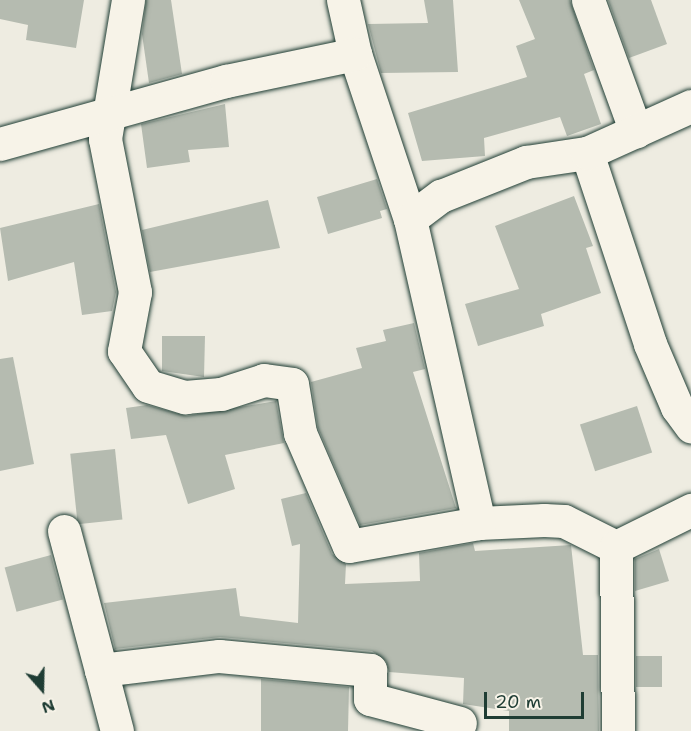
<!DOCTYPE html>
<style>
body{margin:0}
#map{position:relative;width:691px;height:731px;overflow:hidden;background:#eeece1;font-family:"Shantell Sans",sans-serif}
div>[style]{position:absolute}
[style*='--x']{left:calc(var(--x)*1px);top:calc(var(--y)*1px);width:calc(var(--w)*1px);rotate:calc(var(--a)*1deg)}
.building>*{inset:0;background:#b5bbb0;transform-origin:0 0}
.roads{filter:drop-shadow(0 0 2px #1f3d34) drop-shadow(0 0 2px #1f3d34)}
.street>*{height:33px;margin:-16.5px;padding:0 16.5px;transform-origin:16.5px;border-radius:16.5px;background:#f7f3e8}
span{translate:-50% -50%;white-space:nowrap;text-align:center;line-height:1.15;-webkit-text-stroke:4.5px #f7f3e8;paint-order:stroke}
.north{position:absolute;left:12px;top:659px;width:60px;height:60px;-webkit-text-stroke:4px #f7f3e8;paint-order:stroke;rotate:160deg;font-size:16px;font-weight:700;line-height:24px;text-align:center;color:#1f3d34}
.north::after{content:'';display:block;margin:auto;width:21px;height:27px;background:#1f3d34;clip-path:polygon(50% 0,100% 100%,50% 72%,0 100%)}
.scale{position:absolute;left:484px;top:692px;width:100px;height:27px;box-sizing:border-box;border:3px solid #1f3d34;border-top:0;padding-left:8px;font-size:18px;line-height:21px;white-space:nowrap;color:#1f3d34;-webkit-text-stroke:4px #f7f3e8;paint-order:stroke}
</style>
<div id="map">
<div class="building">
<i style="clip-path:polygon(0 0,84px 0,76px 48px,26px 40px,28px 25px,0 19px)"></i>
<i style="clip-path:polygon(146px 0,171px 0,182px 74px,149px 83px,142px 34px)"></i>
<i style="clip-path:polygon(424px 0,453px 0,458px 72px,381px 73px,368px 24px,428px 23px)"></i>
<i style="clip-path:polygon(519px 0,570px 0,594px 70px,584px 74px,601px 124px,567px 136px,560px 117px,484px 138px,485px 156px,422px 161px,408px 113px,527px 77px,516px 46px,535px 39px)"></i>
<i style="clip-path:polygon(608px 0,651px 0,667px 44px,629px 58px)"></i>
<i style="clip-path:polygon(225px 104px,229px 147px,188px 150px,190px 162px,147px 168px,141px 124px)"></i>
<i style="clip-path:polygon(377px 179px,387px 209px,380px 211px,382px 218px,328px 234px,317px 197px)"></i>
<i style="clip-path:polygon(574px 196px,593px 246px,586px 248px,601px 293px,541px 314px,544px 326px,478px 346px,465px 304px,519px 289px,495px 226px)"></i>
<i style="clip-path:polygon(268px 200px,280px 248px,150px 272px,142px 230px)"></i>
<i style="clip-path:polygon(99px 204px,116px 292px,112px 311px,82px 315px,74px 262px,8px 281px,0 228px)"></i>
<i style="clip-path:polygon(414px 323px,425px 369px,413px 372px,456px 508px,360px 525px,318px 428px,311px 382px,362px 368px,356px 348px,386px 341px,383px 330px)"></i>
<i style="clip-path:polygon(162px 336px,205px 336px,204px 377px,162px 371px)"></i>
<i style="clip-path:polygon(13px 357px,34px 464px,0 471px,0 359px)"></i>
<i style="clip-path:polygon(276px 401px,284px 443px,225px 455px,235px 489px,188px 504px,166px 435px,131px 439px,126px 408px,147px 405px,187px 416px)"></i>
<i style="left:637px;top:406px;width:49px;height:60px;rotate:72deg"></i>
<i style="left:115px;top:449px;width:71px;height:45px;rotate:84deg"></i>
<i style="clip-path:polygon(306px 493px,332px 554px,346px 564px,345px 584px,420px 581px,419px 553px,473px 543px,475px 551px,571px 545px,583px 655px,598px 655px,599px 731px,509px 731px,509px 711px,463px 704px,464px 678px,389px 672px,386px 661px,372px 651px,220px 637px,115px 649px,104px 603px,236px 588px,240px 616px,298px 623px,300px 544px,292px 546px,281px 499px)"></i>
<i style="clip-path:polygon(659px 549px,669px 581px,635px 591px,635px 559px)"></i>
<i style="left:51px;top:555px;width:46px;height:48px;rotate:75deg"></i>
<i style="left:636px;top:656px;width:26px;height:31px"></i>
<i style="clip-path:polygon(261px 679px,349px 687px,348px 731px,261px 731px)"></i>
</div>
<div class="roads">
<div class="street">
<i style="--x:128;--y:0;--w:141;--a:99.4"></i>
<i style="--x:105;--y:139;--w:156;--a:78.9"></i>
<i style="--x:135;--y:292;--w:60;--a:100.6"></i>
<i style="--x:124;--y:351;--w:42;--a:55.6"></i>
<i style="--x:148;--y:386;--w:39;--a:17"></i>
<i style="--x:185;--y:397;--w:36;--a:-5"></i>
<i style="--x:221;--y:394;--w:45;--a:-18"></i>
<i style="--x:264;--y:380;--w:28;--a:8"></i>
<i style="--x:292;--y:384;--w:50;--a:80.7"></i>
<i style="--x:300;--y:433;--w:123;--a:66.6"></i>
<i style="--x:349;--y:546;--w:132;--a:-10"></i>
<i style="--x:479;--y:523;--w:65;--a:-2.6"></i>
<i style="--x:544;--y:520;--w:20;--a:3"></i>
<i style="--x:564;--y:521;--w:58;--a:26.6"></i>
<i style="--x:616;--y:547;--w:184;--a:89.4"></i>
<i style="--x:343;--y:0;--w:55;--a:77.5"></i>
<i style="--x:355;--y:54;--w:174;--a:71.6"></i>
<i style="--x:410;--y:219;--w:312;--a:77.2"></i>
<i style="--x:588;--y:0;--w:140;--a:70"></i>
<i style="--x:0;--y:144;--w:235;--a:-15.6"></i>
<i style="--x:226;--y:81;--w:132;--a:-11.8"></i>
<i style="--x:587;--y:153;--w:201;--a:71.7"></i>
<i style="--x:650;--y:344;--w:69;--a:66.8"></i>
<i style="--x:677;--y:407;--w:24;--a:54"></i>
<i style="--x:410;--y:219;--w:39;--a:-37"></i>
<i style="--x:441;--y:196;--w:92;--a:-21.8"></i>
<i style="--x:526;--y:162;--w:62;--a:-8.4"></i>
<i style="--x:587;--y:153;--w:114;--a:-24.3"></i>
<i style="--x:64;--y:531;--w:144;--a:75.1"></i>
<i style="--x:616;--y:547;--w:84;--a:-26.3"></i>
<i style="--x:117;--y:731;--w:63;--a:-104.7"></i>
<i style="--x:101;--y:670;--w:119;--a:-6.8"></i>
<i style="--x:219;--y:656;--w:152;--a:5.3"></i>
<i style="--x:370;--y:670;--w:29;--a:90"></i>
<i style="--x:370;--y:699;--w:93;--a:14.9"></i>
</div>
</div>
<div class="north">N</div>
<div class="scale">20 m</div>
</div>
